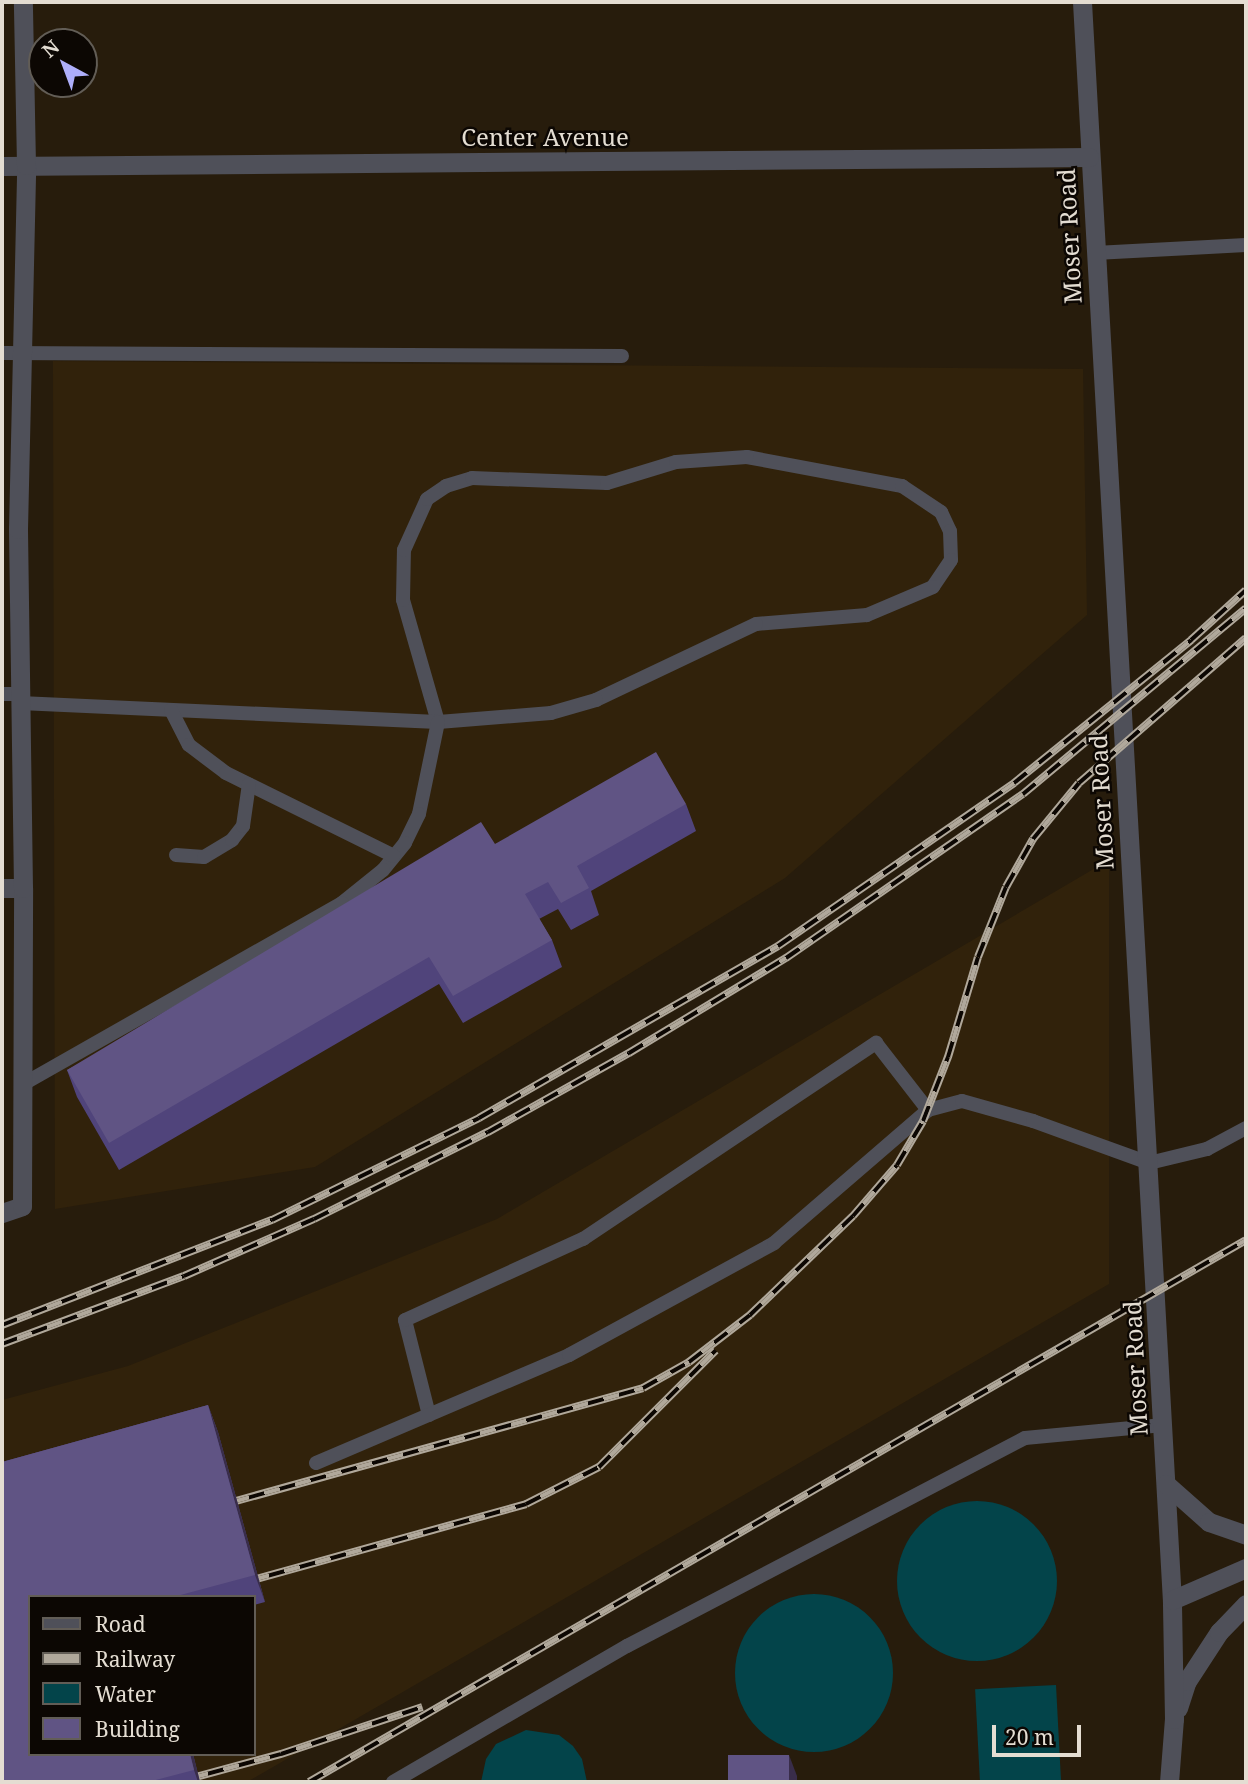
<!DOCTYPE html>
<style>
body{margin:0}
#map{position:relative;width:1248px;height:1784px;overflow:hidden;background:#271c0c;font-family:"Noto Serif",serif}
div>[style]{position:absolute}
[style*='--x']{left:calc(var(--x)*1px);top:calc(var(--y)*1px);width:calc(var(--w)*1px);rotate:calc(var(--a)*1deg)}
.built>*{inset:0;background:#31220b}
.water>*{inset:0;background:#03444a;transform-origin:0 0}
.round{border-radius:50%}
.service>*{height:14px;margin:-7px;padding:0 7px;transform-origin:7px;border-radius:7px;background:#4f5059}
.minor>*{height:19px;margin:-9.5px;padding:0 9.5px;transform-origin:9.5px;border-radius:9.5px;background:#4f5059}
.tertiary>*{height:19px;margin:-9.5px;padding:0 9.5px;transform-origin:9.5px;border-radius:9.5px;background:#4f5059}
.rail>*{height:8px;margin-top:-4px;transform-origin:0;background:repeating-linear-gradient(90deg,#0c0703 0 16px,#b0a89b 0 32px);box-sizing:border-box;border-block:2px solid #b0a89b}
.wall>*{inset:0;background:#50447b}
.shaded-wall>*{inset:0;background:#392d4a}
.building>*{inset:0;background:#605484;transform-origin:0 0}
span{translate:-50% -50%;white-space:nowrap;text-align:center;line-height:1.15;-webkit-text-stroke:5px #0c0703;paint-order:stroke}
.street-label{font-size:24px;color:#e4ddd2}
.frame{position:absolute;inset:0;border:4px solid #e4ddd2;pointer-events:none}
.legend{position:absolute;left:28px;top:1595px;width:228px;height:161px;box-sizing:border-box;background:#0c0703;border:2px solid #625d56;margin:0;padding:9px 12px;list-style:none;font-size:21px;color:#e4ddd2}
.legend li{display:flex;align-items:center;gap:14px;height:35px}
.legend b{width:35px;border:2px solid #625d56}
.north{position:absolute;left:28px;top:28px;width:70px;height:70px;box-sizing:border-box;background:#0c0703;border:2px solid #625d56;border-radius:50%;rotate:319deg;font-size:19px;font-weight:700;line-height:28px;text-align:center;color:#e4ddd2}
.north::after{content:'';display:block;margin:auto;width:24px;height:32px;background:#aeaefa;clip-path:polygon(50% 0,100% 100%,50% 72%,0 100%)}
.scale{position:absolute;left:992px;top:1725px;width:89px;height:32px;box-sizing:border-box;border:4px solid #e4ddd2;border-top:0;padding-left:9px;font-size:21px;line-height:24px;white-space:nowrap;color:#e4ddd2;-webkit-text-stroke:5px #0c0703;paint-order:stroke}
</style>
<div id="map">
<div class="built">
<i style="clip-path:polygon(53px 361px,1083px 369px,1087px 615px,785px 878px,315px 1167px,55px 1209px)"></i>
<i style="clip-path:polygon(evenodd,1109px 860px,1109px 1284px,247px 1782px,2px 1782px,2px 1400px,128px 1366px,497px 1219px,1109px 860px,30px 1597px,254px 1597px,254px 1754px,30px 1754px,30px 1597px)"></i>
</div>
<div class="water">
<i class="round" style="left:897px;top:1501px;width:160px;height:160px"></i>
<i class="round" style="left:735px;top:1594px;width:158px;height:158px"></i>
<i style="left:1056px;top:1685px;width:97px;height:81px;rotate:87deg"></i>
<i style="clip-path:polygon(526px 1730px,559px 1735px,573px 1746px,582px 1759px,587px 1782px,481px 1782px,486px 1759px,496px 1744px)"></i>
</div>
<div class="service">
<i style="--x:1095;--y:253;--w:151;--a:-3"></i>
<i style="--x:2;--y:353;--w:620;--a:0.28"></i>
<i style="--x:747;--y:457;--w:158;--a:10.6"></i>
<i style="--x:902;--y:486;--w:47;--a:33.7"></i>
<i style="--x:941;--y:512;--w:21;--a:65"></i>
<i style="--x:950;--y:531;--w:29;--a:88"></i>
<i style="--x:951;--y:560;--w:32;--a:124"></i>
<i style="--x:933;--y:587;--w:72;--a:157"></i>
<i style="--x:867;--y:615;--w:111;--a:175.4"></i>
<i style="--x:756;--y:624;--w:177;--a:154.6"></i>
<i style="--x:596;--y:700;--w:47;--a:163.9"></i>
<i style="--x:551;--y:713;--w:113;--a:175.4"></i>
<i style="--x:438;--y:722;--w:127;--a:-106"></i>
<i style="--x:403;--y:600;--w:50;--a:-88.9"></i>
<i style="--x:404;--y:550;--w:56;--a:-65.7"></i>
<i style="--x:427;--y:499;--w:23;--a:-34"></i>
<i style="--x:446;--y:486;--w:27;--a:-17"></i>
<i style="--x:472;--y:478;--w:135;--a:2.1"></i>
<i style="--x:607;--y:483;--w:72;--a:-16.9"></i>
<i style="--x:676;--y:462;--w:71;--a:-4"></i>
<i style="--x:2;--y:694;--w:18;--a:0"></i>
<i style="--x:20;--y:703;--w:418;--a:2.6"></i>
<i style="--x:438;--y:722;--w:94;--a:101.7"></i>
<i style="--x:419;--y:814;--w:32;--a:116"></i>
<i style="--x:405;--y:843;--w:35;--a:129"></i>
<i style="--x:383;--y:870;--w:53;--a:141.2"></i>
<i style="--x:342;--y:903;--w:368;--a:150.4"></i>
<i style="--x:171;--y:710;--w:39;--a:63"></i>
<i style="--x:189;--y:745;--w:46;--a:37.1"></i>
<i style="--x:226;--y:773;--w:187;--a:26.3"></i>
<i style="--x:176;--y:855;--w:28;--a:4"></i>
<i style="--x:204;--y:857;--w:33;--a:-31"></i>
<i style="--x:232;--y:840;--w:18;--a:-52"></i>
<i style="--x:243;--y:826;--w:42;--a:-81.9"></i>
<i style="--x:429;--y:1415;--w:98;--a:-104.2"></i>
<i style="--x:405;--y:1320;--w:196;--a:-24.5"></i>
<i style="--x:583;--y:1239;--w:353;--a:-33.8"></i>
<i style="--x:876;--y:1043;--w:85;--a:52.2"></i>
<i style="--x:316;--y:1463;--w:275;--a:-23.1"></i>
<i style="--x:569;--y:1355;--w:234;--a:-28.6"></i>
<i style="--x:774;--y:1243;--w:203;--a:-40.8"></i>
<i style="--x:928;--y:1110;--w:35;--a:-15"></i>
<i style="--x:962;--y:1101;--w:74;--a:15.7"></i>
<i style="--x:1033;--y:1121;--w:123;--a:19.9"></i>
<i style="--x:1149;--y:1163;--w:60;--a:-13.6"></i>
<i style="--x:1207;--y:1149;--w:44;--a:-28.3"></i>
<i style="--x:393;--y:1782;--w:271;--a:-30.2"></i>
<i style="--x:627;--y:1646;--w:449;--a:-27.6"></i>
<i style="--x:1025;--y:1438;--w:139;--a:-5.4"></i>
</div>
<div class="minor">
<i style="--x:1082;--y:2;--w:1601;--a:86.78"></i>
<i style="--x:2;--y:166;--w:1087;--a:-0.47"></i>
<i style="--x:2;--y:888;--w:21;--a:0"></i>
<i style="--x:2;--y:1213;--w:21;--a:-19"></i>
<i style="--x:22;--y:1206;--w:318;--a:-89.8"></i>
<i style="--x:23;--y:888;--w:359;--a:-90.8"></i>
<i style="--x:18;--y:529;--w:364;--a:-88.7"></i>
<i style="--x:26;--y:165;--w:163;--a:-91.1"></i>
</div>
<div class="tertiary">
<i style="--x:1166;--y:1484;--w:57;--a:41.5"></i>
<i style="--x:1209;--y:1522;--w:39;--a:19"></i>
<i style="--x:1178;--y:1708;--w:28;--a:-72"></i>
<i style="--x:1187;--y:1681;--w:59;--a:-56.9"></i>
<i style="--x:1219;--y:1632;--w:39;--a:-46"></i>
<i style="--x:1169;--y:1782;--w:63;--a:-85.5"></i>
<i style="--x:1174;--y:1719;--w:119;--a:-91"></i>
<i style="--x:1172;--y:1600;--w:81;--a:-23.4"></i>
</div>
<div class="rail">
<i style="--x:2;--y:1325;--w:290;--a:-21.3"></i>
<i style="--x:272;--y:1220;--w:231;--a:-26.2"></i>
<i style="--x:479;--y:1118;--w:345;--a:-29.9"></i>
<i style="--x:778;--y:946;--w:287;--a:-34.6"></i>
<i style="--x:1014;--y:783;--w:228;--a:-38.9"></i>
<i style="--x:1191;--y:640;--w:74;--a:-42.3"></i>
<i style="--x:2;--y:1344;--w:194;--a:-20.5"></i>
<i style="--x:184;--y:1276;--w:142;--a:-23.7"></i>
<i style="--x:314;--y:1219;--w:195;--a:-26.6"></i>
<i style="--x:488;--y:1132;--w:162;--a:-29.3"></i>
<i style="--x:629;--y:1053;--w:184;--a:-31.2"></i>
<i style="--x:786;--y:958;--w:288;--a:-34.7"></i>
<i style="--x:1023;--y:794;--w:290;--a:-39.8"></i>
<i style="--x:218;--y:1506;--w:441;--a:-15.5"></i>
<i style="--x:643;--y:1388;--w:53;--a:-29.5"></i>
<i style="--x:689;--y:1362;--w:77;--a:-37.6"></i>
<i style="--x:750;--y:1315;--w:143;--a:-43.9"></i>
<i style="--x:853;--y:1216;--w:67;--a:-49.2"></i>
<i style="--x:897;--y:1165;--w:51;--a:-59.4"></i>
<i style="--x:923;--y:1121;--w:69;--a:-68.7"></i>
<i style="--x:948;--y:1057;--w:104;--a:-73.3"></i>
<i style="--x:978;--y:957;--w:75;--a:-68.2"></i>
<i style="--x:1006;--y:887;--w:55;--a:-60.6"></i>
<i style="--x:1033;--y:839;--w:72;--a:-50.6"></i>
<i style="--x:1079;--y:783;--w:221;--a:-41"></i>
<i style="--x:238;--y:1584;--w:299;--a:-15.5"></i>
<i style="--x:526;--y:1504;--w:82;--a:-26.9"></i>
<i style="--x:599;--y:1467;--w:165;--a:-45"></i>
<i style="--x:177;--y:1782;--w:108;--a:-15.1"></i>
<i style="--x:281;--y:1754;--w:149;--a:-18.4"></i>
<i style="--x:309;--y:1782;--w:1082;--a:-30.05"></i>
</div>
<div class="wall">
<i style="clip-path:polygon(686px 804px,696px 831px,591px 891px,599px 915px,571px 930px,558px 909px,539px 919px,552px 940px,562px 967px,463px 1023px,439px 984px,119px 1170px,77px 1097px,67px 1070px,495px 844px)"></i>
<i style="clip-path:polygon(208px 1405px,218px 1432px,265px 1602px,254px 1605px,254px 1597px,30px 1597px,30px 1754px,193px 1754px,200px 1782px,2px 1782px,2px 1462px)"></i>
</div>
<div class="shaded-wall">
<i style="clip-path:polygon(208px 1405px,218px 1432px,265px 1602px,255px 1575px)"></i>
<i style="clip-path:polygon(190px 1754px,193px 1754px,200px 1782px,198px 1782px,194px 1770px)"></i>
<i style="clip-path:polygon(789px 1755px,797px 1776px,797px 1782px,789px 1782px)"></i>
</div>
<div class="building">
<i style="clip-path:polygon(656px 752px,686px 804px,577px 866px,589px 888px,561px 903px,548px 882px,525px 894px,552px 940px,453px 996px,429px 957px,109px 1143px,67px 1070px,481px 822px,495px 844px)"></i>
<i style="clip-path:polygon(208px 1405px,255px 1575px,173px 1597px,30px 1597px,30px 1754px,190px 1754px,194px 1770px,148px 1782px,2px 1782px,2px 1462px)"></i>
<i style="left:789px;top:1755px;width:27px;height:61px;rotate:90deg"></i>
</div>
<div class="street-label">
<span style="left:545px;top:137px">Center Avenue</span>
<span style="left:1069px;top:236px;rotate:-93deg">Moser Road</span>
<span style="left:1101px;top:802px;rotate:-93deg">Moser Road</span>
<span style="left:1135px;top:1368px;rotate:-93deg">Moser Road</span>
</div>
<div class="frame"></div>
<ul class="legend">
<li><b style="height:9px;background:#4f5059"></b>Road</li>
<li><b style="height:9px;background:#b0a89b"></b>Railway</li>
<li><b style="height:19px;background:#03444a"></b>Water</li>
<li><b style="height:19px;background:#605484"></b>Building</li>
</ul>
<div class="north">N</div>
<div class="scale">20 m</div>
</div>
